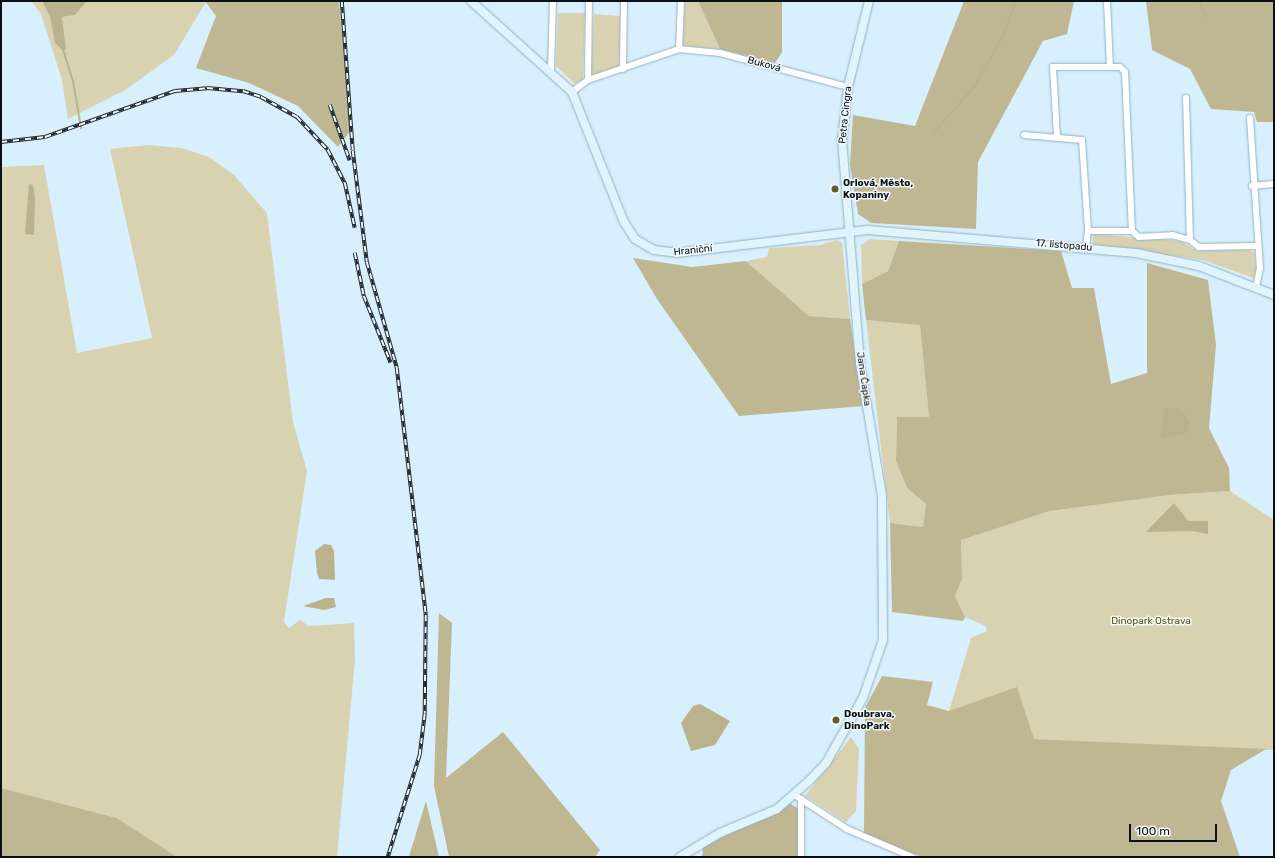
<!DOCTYPE html>
<meta charset="utf-8">
<style>
body{margin:0}
#map{position:relative;width:1275px;height:858px;overflow:hidden;background:#d8f0fd;font-family:Rubik,sans-serif}
div>[style]{position:absolute}
[style*='--x']{left:calc(var(--x)*1px);top:calc(var(--y)*1px);width:calc(var(--w)*1px);rotate:calc(var(--a)*1deg)}
.green>*{inset:0;background:#d9d2b1}
.forest>*{inset:0;background:#beb792}
.water>*{inset:0;background:#b9b28d}
.stream>*{height:2px;margin:-1px;padding:0 1px;transform-origin:1px;border-radius:1px;background:#b9b28d}
.roads{filter:drop-shadow(0 0 1px #93b0bf) drop-shadow(0 0 1px #93b0bf)}
.street>*{height:6px;margin:-3px;padding:0 3px;transform-origin:3px;border-radius:3px;background:#fff}
.secondary>*{height:8px;margin:-4px;padding:0 4px;transform-origin:4px;border-radius:4px;background:#e0f4fe}
.rail>*{height:3.5px;margin-top:-1.75px;transform-origin:0;background:repeating-linear-gradient(90deg,#f4fafd 0 6px,#1f2a30 0 12px);box-sizing:border-box;border-block:1px solid #1f2a30}
.dots>*{width:11px;height:11px;translate:-50% -50%;box-sizing:border-box;border:2px solid #f4fafd;border-radius:50%}
span{translate:-50% -50%;white-space:nowrap;text-align:center;line-height:1.15;-webkit-text-stroke:3px #f4fafd;paint-order:stroke}
.street-label{font-size:10px;color:#071116}
.poi-label{font-size:10px;color:#071116;font-weight:700}
.left{translate:0 -50%;text-align:left}
.park-label{font-size:10px;color:#5a4e0d}
.frame{position:absolute;inset:0;border:2px solid #071116;pointer-events:none}
.scale{position:absolute;left:1129px;top:824px;width:88px;height:18px;box-sizing:border-box;border:2px solid #071116;border-top:0;padding-left:5px;font-size:12px;line-height:14px;white-space:nowrap;color:#071116;-webkit-text-stroke:3px #f4fafd;paint-order:stroke}
</style>
<div id="map">
<div class="green">
<i style="clip-path:polygon(31px 1px,42px 1px,50px 17px,55px 43px,66px 49px,62px 17px,75px 15px,87px 1px,206px 2px,174px 55px,125px 90px,68px 119px,62px 80px,41px 14px)"></i>
<i style="clip-path:polygon(685px 1px,698px 1px,720px 49px,683px 46px)"></i>
<i style="clip-path:polygon(558px 13px,585px 13px,583px 79px,575px 84px,556px 66px)"></i>
<i style="clip-path:polygon(594px 14px,621px 16px,619px 67px,590px 76px)"></i>
<i style="clip-path:polygon(149px 145px,181px 148px,209px 157px,233px 174px,267px 213px,293px 422px,307px 471px,284px 622px,289px 628px,300px 620px,309px 626px,354px 623px,355px 660px,337px 857px,177px 857px,117px 818px,1px 788px,1px 167px,44px 165px,77px 353px,152px 338px,110px 149px)"></i>
<i style="clip-path:polygon(1094px 234px,1181px 241px,1197px 251px,1249px 250px,1254px 252px,1257px 273px,1256px 279px,1203px 260px,1092px 244px)"></i>
<i style="clip-path:polygon(870px 239px,899px 241px,888px 271px,862px 284px,861px 245px)"></i>
<i style="clip-path:polygon(837px 240px,842px 243px,850px 319px,809px 316px,746px 261px,767px 257px,769px 248px,821px 245px)"></i>
<i style="clip-path:polygon(866px 320px,920px 324px,929px 417px,897px 418px,896px 461px,907px 488px,926px 504px,923px 527px,890px 523px)"></i>
<i style="clip-path:polygon(1230px 491px,1274px 520px,1274px 750px,1034px 739px,949px 711px,971px 638px,987px 631px,986px 626px,965px 617px,955px 596px,962px 579px,961px 540px,1050px 511px,1170px 495px)"></i>
<i style="clip-path:polygon(851px 737px,859px 749px,856px 811px,846px 822px,805px 796px)"></i>
</div>
<div class="forest">
<i style="clip-path:polygon(205px 1px,339px 1px,351px 130px,338px 147px,298px 106px,249px 83px,196px 68px,216px 16px)"></i>
<i style="clip-path:polygon(698px 1px,782px 1px,782px 52px,775px 63px,720px 49px)"></i>
<i style="clip-path:polygon(964px 1px,1074px 1px,1067px 34px,1043px 41px,978px 162px,976px 229px,871px 223px,858px 214px,850px 165px,853px 115px,915px 126px)"></i>
<i style="clip-path:polygon(1146px 1px,1274px 1px,1274px 122px,1257px 122px,1254px 112px,1211px 109px,1190px 69px,1152px 50px)"></i>
<i style="clip-path:polygon(899px 241px,1061px 251px,1072px 288px,1094px 288px,1111px 384px,1147px 373px,1147px 263px,1208px 280px,1216px 345px,1209px 428px,1229px 468px,1230px 491px,1170px 495px,1050px 511px,961px 540px,962px 579px,955px 596px,965px 617px,963px 621px,892px 612px,890px 523px,923px 527px,926px 504px,907px 488px,896px 461px,897px 417px,929px 417px,920px 325px,866px 320px,862px 284px,888px 271px)"></i>
<i style="clip-path:polygon(633px 258px,692px 267px,746px 261px,809px 316px,850px 319px,863px 406px,739px 416px,657px 299px)"></i>
<i style="clip-path:polygon(439px 613px,452px 623px,446px 778px,503px 732px,600px 850px,595px 857px,449px 857px,434px 786px)"></i>
<i style="clip-path:polygon(882px 676px,933px 682px,927px 705px,949px 711px,1017px 687px,1034px 739px,1266px 749px,1231px 770px,1221px 801px,1240px 857px,921px 857px,864px 833px,865px 708px)"></i>
<i style="clip-path:polygon(1px 788px,117px 818px,177px 857px,1px 857px)"></i>
<i style="clip-path:polygon(426px 801px,439px 857px,409px 857px,410px 853px)"></i>
<i style="clip-path:polygon(789px 803px,799px 809px,803px 857px,702px 857px,703px 847px)"></i>
</div>
<div class="water">
<i style="clip-path:polygon(42px 1px,87px 1px,75px 15px,62px 17px,66px 49px,63px 51px,55px 43px,50px 17px)"></i>
<i style="clip-path:polygon(29px 184px,33px 185px,35px 198px,34px 235px,25px 234px)"></i>
<i style="clip-path:polygon(1164px 408px,1177px 408px,1185px 414px,1190px 422px,1185px 434px,1161px 438px)"></i>
<i style="clip-path:polygon(1174px 503px,1188px 521px,1208px 521px,1208px 534px,1192px 531px,1146px 532px)"></i>
<i style="clip-path:polygon(324px 544px,331px 545px,334px 551px,335px 580px,319px 579px,317px 573px,315px 551px)"></i>
<i style="clip-path:polygon(326px 598px,334px 598px,336px 607px,324px 610px,303px 606px)"></i>
<i style="clip-path:polygon(700px 704px,730px 721px,715px 745px,691px 751px,681px 723px,693px 706px)"></i>
</div>
<div class="stream">
<i style="--x:1199;--y:1;--w:18;--a:68"></i>
<i style="--x:63;--y:49;--w:34;--a:73"></i>
<i style="--x:73;--y:81;--w:48;--a:80.3"></i>
<i style="--x:934;--y:132;--w:62;--a:-48.3"></i>
<i style="--x:975;--y:86;--w:57;--a:-60.8"></i>
<i style="--x:1003;--y:36;--w:37;--a:-70"></i>
</div>
<div class="roads">
<div class="street">
<i style="--x:1107;--y:1;--w:65;--a:87.4"></i>
<i style="--x:679;--y:49;--w:48;--a:-87.6"></i>
<i style="--x:623;--y:69;--w:68;--a:-89.2"></i>
<i style="--x:551;--y:71;--w:70;--a:-88.4"></i>
<i style="--x:588;--y:80;--w:79;--a:-89.3"></i>
<i style="--x:572;--y:92;--w:20;--a:-37"></i>
<i style="--x:588;--y:80;--w:96;--a:-18.8"></i>
<i style="--x:679;--y:49;--w:41;--a:5.6"></i>
<i style="--x:720;--y:53;--w:132;--a:14.9"></i>
<i style="--x:1186;--y:98;--w:142;--a:88.4"></i>
<i style="--x:1190;--y:240;--w:11;--a:38"></i>
<i style="--x:1199;--y:247;--w:56;--a:-1"></i>
<i style="--x:1250;--y:118;--w:150;--a:86.2"></i>
<i style="--x:1260;--y:268;--w:19;--a:102"></i>
<i style="--x:1024;--y:135;--w:58;--a:4.9"></i>
<i style="--x:1082;--y:140;--w:91;--a:86.2"></i>
<i style="--x:1088;--y:231;--w:17;--a:97"></i>
<i style="--x:1057;--y:137;--w:70;--a:-93.3"></i>
<i style="--x:1053;--y:67;--w:67;--a:0"></i>
<i style="--x:1120;--y:67;--w:7;--a:45"></i>
<i style="--x:1125;--y:72;--w:159;--a:87.5"></i>
<i style="--x:1252;--y:186;--w:22;--a:-5"></i>
<i style="--x:1088;--y:231;--w:44;--a:0"></i>
<i style="--x:1132;--y:231;--w:9;--a:41"></i>
<i style="--x:1139;--y:237;--w:33;--a:-3"></i>
<i style="--x:1172;--y:235;--w:19;--a:16"></i>
<i style="--x:796;--y:796;--w:61;--a:32.9"></i>
<i style="--x:847;--y:829;--w:71;--a:23.3"></i>
<i style="--x:801;--y:799;--w:58;--a:90"></i>
</div>
<div class="secondary">
<i style="--x:471;--y:1;--w:136;--a:42"></i>
<i style="--x:572;--y:92;--w:140;--a:68.2"></i>
<i style="--x:624;--y:222;--w:20;--a:57"></i>
<i style="--x:635;--y:239;--w:22;--a:30"></i>
<i style="--x:654;--y:250;--w:23;--a:7"></i>
<i style="--x:677;--y:253;--w:192;--a:-6.9"></i>
<i style="--x:868;--y:230;--w:269;--a:4.9"></i>
<i style="--x:1136;--y:253;--w:64;--a:11.7"></i>
<i style="--x:1199;--y:266;--w:80;--a:21.1"></i>
<i style="--x:680;--y:857;--w:47;--a:-31"></i>
<i style="--x:720;--y:833;--w:62;--a:-22.8"></i>
<i style="--x:777;--y:809;--w:44;--a:-41.3"></i>
<i style="--x:810;--y:780;--w:23;--a:-47"></i>
<i style="--x:826;--y:763;--w:75;--a:-60.4"></i>
<i style="--x:863;--y:698;--w:61;--a:-71"></i>
<i style="--x:883;--y:640;--w:144;--a:-90.4"></i>
<i style="--x:882;--y:496;--w:135;--a:-99.4"></i>
<i style="--x:860;--y:363;--w:224;--a:-94.6"></i>
<i style="--x:842;--y:140;--w:53;--a:-83.5"></i>
<i style="--x:848;--y:87;--w:89;--a:-76.3"></i>
</div>
</div>
<div class="rail">
<i style="--x:342;--y:1;--w:150;--a:85.8"></i>
<i style="--x:353;--y:151;--w:112;--a:82.8"></i>
<i style="--x:367;--y:262;--w:110;--a:74.2"></i>
<i style="--x:397;--y:368;--w:249;--a:83.3"></i>
<i style="--x:426;--y:615;--w:99;--a:90.6"></i>
<i style="--x:425;--y:714;--w:41;--a:97"></i>
<i style="--x:420;--y:755;--w:107;--a:107.4"></i>
<i style="--x:330;--y:105;--w:59;--a:70.3"></i>
<i style="--x:1;--y:142;--w:44;--a:-6.5"></i>
<i style="--x:45;--y:137;--w:138;--a:-19.5"></i>
<i style="--x:175;--y:91;--w:32;--a:-5"></i>
<i style="--x:207;--y:88;--w:36;--a:5"></i>
<i style="--x:243;--y:91;--w:19;--a:18"></i>
<i style="--x:261;--y:97;--w:41;--a:29.1"></i>
<i style="--x:297;--y:117;--w:45;--a:46.8"></i>
<i style="--x:328;--y:150;--w:37;--a:63"></i>
<i style="--x:345;--y:183;--w:46;--a:77.5"></i>
<i style="--x:355;--y:253;--w:44;--a:78.2"></i>
<i style="--x:364;--y:296;--w:72;--a:68.1"></i>
</div>
<div class="dots">
<i style="left:835px;top:189px;background:#665b28"></i>
<i style="left:836px;top:720px;background:#665b28"></i>
</div>
<div class="street-label">
<span style="left:764px;top:65px;rotate:15deg">Buková</span>
<span style="left:846px;top:115px;rotate:-84deg">Petra Cingra</span>
<span style="left:1064px;top:246px;rotate:5deg">17. listopadu</span>
<span style="left:693px;top:251px;rotate:-6deg">Hraniční</span>
<span style="left:863px;top:379px;rotate:82deg">Jana Čapka</span>
</div>
<div class="poi-label">
<span class="left" style="left:843px;top:189px">Orlová, Město,<br>Kopaniny</span>
<span class="left" style="left:844px;top:720px">Doubrava,<br>DinoPark</span>
</div>
<div class="park-label">
<span style="left:1151px;top:622px">Dinopark Ostrava</span>
</div>
<div class="frame"></div>
<div class="scale">100 m</div>
</div>
